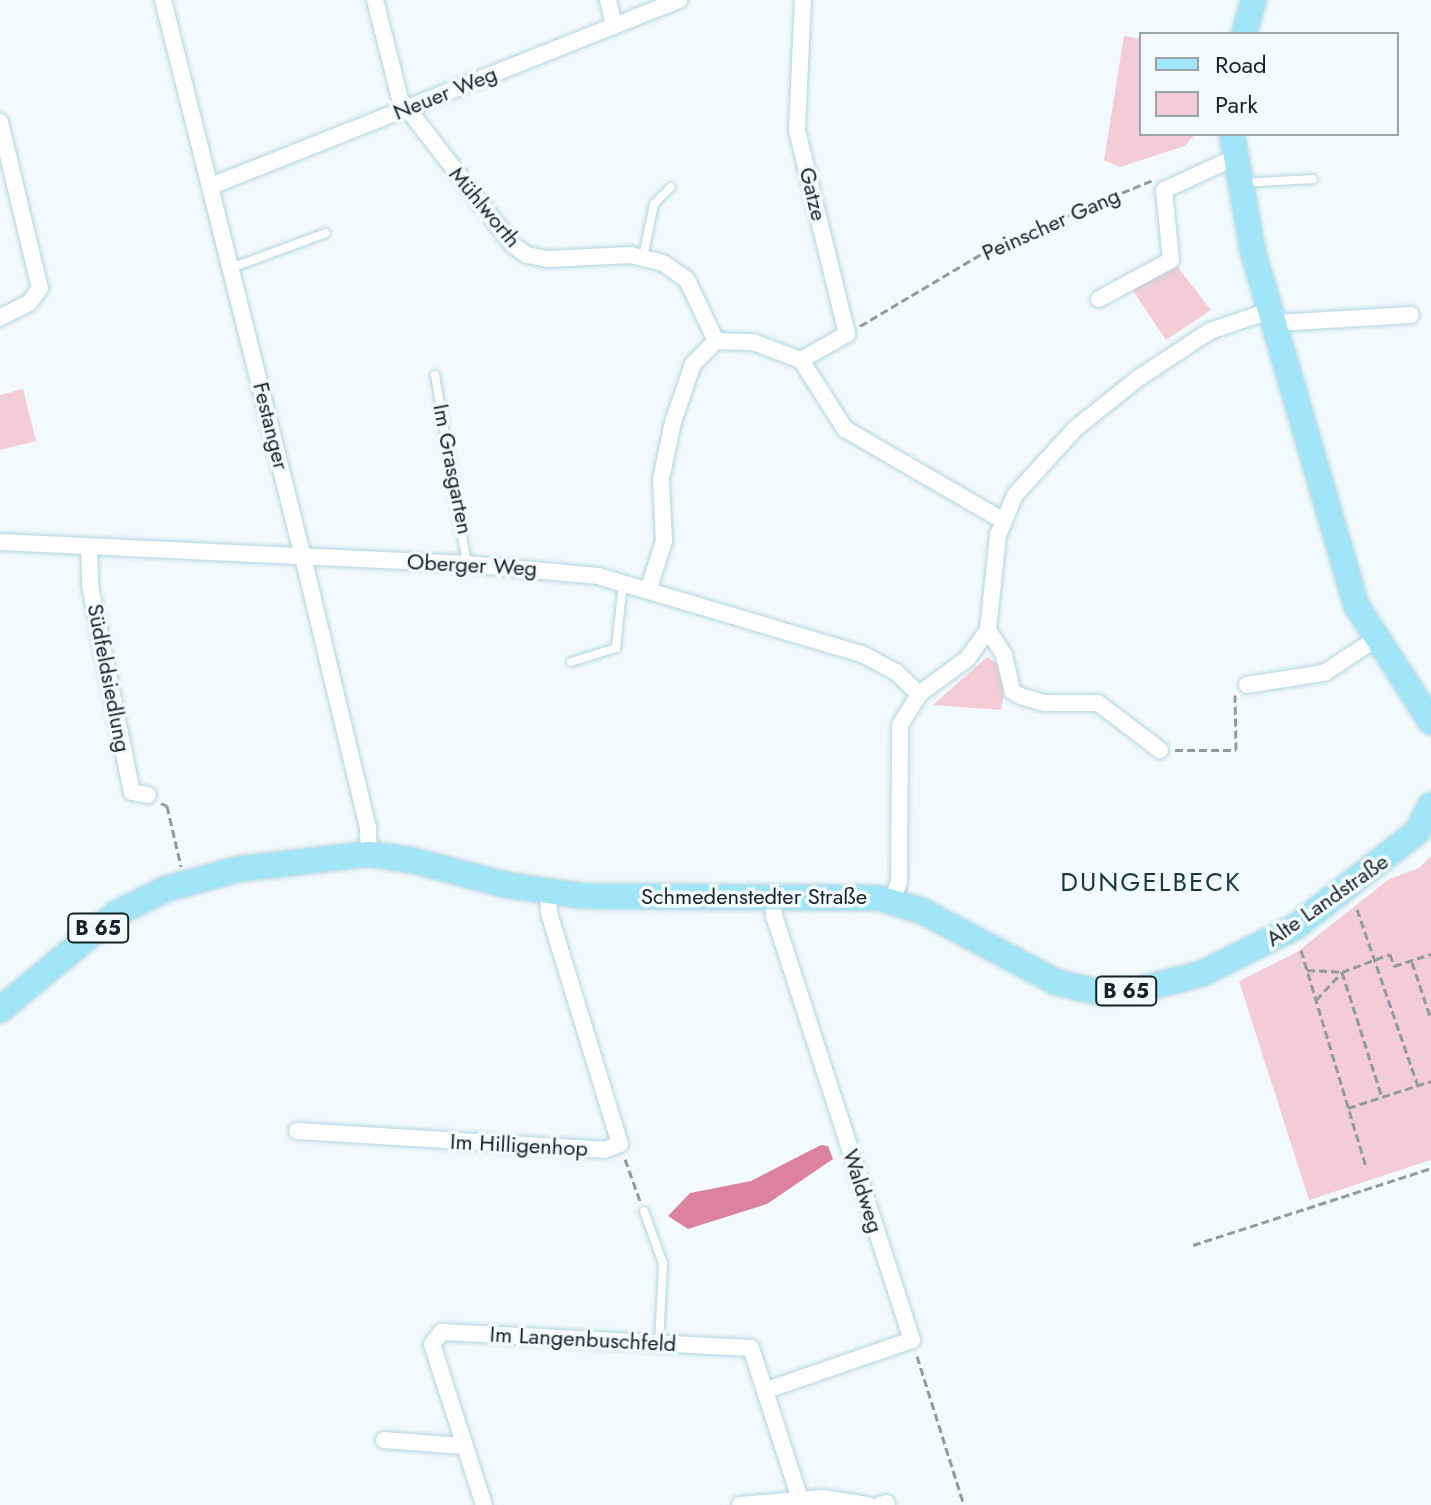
<!DOCTYPE html>
<meta charset="utf-8">
<style>
body{margin:0}
#map{position:relative;width:1431px;height:1505px;overflow:hidden;background:#f3fafd;font-family:Jost,sans-serif}
div>[style]{position:absolute}
[style*='--x']{left:calc(var(--x)*1px);top:calc(var(--y)*1px);width:calc(var(--w)*1px);rotate:calc(var(--a)*1deg)}
.green>*{inset:0;background:#f3ccd7}
.water>*{inset:0;background:#dc829e}
.path>*{height:3px;margin-top:-1.5px;transform-origin:0;background:repeating-linear-gradient(90deg,#919b9f 0 8px,transparent 0 12px)}
.roads{filter:drop-shadow(0 0 2px #b1d5e0) drop-shadow(0 0 2px #b1d5e0)}
.service>*{height:8px;margin:-4px;padding:0 4px;transform-origin:4px;border-radius:4px;background:#fff}
.minor>*{height:16px;margin:-8px;padding:0 8px;transform-origin:8px;border-radius:8px;background:#fff}
.primary>*{height:24px;margin:-12px;padding:0 12px;transform-origin:12px;border-radius:12px;background:#a1e5f8}
span{translate:-50% -50%;white-space:nowrap;text-align:center;line-height:1.15;-webkit-text-stroke:7px #f3fafd;paint-order:stroke}
.shield-label span{padding:2px 6px;background:#f3fafd;border:2px solid;border-radius:6px;-webkit-text-stroke-width:0}
.shield-label{font-size:20px;color:#152327;font-weight:700}
.street-label{font-size:22px;color:#152327}
.quarter-label{font-size:26px;color:#183841;letter-spacing:2px}
.legend{position:absolute;left:1139px;top:32px;width:260px;height:104px;box-sizing:border-box;background:#f3fafd;border:2px solid #9aa4a7;margin:0;padding:10px 14px;list-style:none;font-size:24px;color:#152327}
.legend li{display:flex;align-items:center;gap:16px;height:40px}
.legend b{width:40px;border:2px solid #9aa4a7}
</style>
<div id="map">
<div class="green">
<i style="clip-path:polygon(1124px 36px,1141px 39px,1141px 134px,1195px 134px,1185px 146px,1120px 167px,1104px 160px)"></i>
<i style="clip-path:polygon(1177px 266px,1211px 310px,1166px 340px,1132px 289px)"></i>
<i style="clip-path:polygon(23px 389px,36px 441px,0 450px,0 395px)"></i>
<i style="clip-path:polygon(987px 657px,1000px 665px,1005px 687px,1001px 710px,933px 705px)"></i>
<i style="clip-path:polygon(1431px 856px,1431px 1160px,1309px 1200px,1239px 981px,1297px 952px,1389px 879px,1419px 868px)"></i>
</div>
<div class="water">
<i style="clip-path:polygon(821px 1145px,828px 1146px,833px 1159px,767px 1204px,688px 1229px,668px 1216px,690px 1193px,751px 1181px)"></i>
</div>
<div class="path">
<i style="--x:860;--y:326;--w:163;--a:-30.7"></i>
<i style="--x:1000;--y:243;--w:165;--a:-22.4"></i>
<i style="--x:1175;--y:750;--w:61;--a:0"></i>
<i style="--x:1236;--y:750;--w:55;--a:-91"></i>
<i style="--x:161;--y:803;--w:7;--a:27"></i>
<i style="--x:167;--y:806;--w:62;--a:76.9"></i>
<i style="--x:1357;--y:909;--w:187;--a:71"></i>
<i style="--x:1301;--y:950;--w:227;--a:73.3"></i>
<i style="--x:1412;--y:962;--w:60;--a:71.6"></i>
<i style="--x:1307;--y:970;--w:35;--a:3"></i>
<i style="--x:1342;--y:972;--w:51;--a:-20.6"></i>
<i style="--x:1390;--y:954;--w:13;--a:72"></i>
<i style="--x:1394;--y:966;--w:39;--a:-18"></i>
<i style="--x:1342;--y:972;--w:131;--a:72.3"></i>
<i style="--x:1316;--y:1000;--w:38;--a:-47"></i>
<i style="--x:1348;--y:1108;--w:87;--a:-18"></i>
<i style="--x:625;--y:1159;--w:45;--a:70.3"></i>
<i style="--x:1193;--y:1245;--w:250;--a:-17.9"></i>
<i style="--x:917;--y:1356;--w:156;--a:72.5"></i>
</div>
<div class="roads">
<div class="service">
<i style="--x:1242;--y:183;--w:71;--a:-3.2"></i>
<i style="--x:643;--y:257;--w:54;--a:-78.3"></i>
<i style="--x:654;--y:204;--w:24;--a:-45"></i>
<i style="--x:231;--y:268;--w:101;--a:-20.2"></i>
<i style="--x:435;--y:375;--w:192;--a:80.4"></i>
<i style="--x:571;--y:662;--w:47;--a:-17.3"></i>
<i style="--x:616;--y:648;--w:66;--a:-83.9"></i>
<i style="--x:644;--y:1211;--w:56;--a:70.3"></i>
<i style="--x:663;--y:1264;--w:78;--a:92.9"></i>
</div>
<div class="minor">
<i style="--x:163;--y:0;--w:574;--a:75.89"></i>
<i style="--x:303;--y:557;--w:278;--a:76.5"></i>
<i style="--x:368;--y:827;--w:27;--a:88"></i>
<i style="--x:375;--y:0;--w:102;--a:75.8"></i>
<i style="--x:400;--y:99;--w:185;--a:52.3"></i>
<i style="--x:513;--y:245;--w:17;--a:36"></i>
<i style="--x:527;--y:255;--w:21;--a:11"></i>
<i style="--x:548;--y:259;--w:83;--a:-2.8"></i>
<i style="--x:631;--y:255;--w:33;--a:14"></i>
<i style="--x:663;--y:263;--w:29;--a:35"></i>
<i style="--x:687;--y:280;--w:68;--a:64.6"></i>
<i style="--x:716;--y:341;--w:37;--a:2"></i>
<i style="--x:753;--y:342;--w:51;--a:20.6"></i>
<i style="--x:801;--y:360;--w:82;--a:57.5"></i>
<i style="--x:845;--y:429;--w:181;--a:30.1"></i>
<i style="--x:608;--y:0;--w:27;--a:77"></i>
<i style="--x:0;--y:122;--w:171;--a:76.5"></i>
<i style="--x:40;--y:288;--w:19;--a:126"></i>
<i style="--x:29;--y:303;--w:33;--a:153"></i>
<i style="--x:211;--y:186;--w:504;--a:-21.67"></i>
<i style="--x:1099;--y:299;--w:82;--a:-28.4"></i>
<i style="--x:1171;--y:260;--w:70;--a:-95.7"></i>
<i style="--x:1164;--y:190;--w:77;--a:-24.6"></i>
<i style="--x:1276;--y:323;--w:135;--a:-3.4"></i>
<i style="--x:801;--y:360;--w:53;--a:-29.5"></i>
<i style="--x:847;--y:334;--w:210;--a:-103.8"></i>
<i style="--x:797;--y:130;--w:130;--a:-87.4"></i>
<i style="--x:0;--y:542;--w:468;--a:2.7"></i>
<i style="--x:467;--y:564;--w:132;--a:5.2"></i>
<i style="--x:598;--y:576;--w:275;--a:16.5"></i>
<i style="--x:862;--y:654;--w:38;--a:28"></i>
<i style="--x:896;--y:672;--w:32;--a:44"></i>
<i style="--x:89;--y:548;--w:38;--a:88"></i>
<i style="--x:90;--y:586;--w:210;--a:78.5"></i>
<i style="--x:132;--y:792;--w:16;--a:11"></i>
<i style="--x:649;--y:588;--w:49;--a:-72.3"></i>
<i style="--x:664;--y:541;--w:62;--a:-92.8"></i>
<i style="--x:661;--y:479;--w:58;--a:-78.1"></i>
<i style="--x:673;--y:422;--w:61;--a:-71"></i>
<i style="--x:693;--y:364;--w:33;--a:-45"></i>
<i style="--x:988;--y:630;--w:30;--a:57"></i>
<i style="--x:1004;--y:655;--w:37;--a:77"></i>
<i style="--x:1012;--y:691;--w:9;--a:32"></i>
<i style="--x:1020;--y:696;--w:26;--a:16"></i>
<i style="--x:1045;--y:703;--w:53;--a:0"></i>
<i style="--x:1098;--y:703;--w:78;--a:37.2"></i>
<i style="--x:1247;--y:685;--w:78;--a:-8.9"></i>
<i style="--x:1324;--y:673;--w:60;--a:-33.4"></i>
<i style="--x:892;--y:901;--w:20;--a:-70"></i>
<i style="--x:899;--y:882;--w:157;--a:-89.6"></i>
<i style="--x:900;--y:725;--w:36;--a:-58"></i>
<i style="--x:919;--y:694;--w:59;--a:-36.1"></i>
<i style="--x:967;--y:659;--w:36;--a:-54"></i>
<i style="--x:988;--y:630;--w:96;--a:-84"></i>
<i style="--x:998;--y:535;--w:43;--a:-67"></i>
<i style="--x:1015;--y:495;--w:91;--a:-47.7"></i>
<i style="--x:1076;--y:428;--w:82;--a:-38.6"></i>
<i style="--x:1140;--y:377;--w:84;--a:-33.3"></i>
<i style="--x:1210;--y:331;--w:65;--a:-18.7"></i>
<i style="--x:297;--y:1131;--w:308;--a:3.5"></i>
<i style="--x:604;--y:1150;--w:17;--a:-21"></i>
<i style="--x:620;--y:1144;--w:242;--a:-107.1"></i>
<i style="--x:549;--y:913;--w:22;--a:-93"></i>
<i style="--x:767;--y:1390;--w:153;--a:-19"></i>
<i style="--x:912;--y:1340;--w:446;--a:-108"></i>
<i style="--x:774;--y:916;--w:21;--a:-93"></i>
<i style="--x:384;--y:1440;--w:80;--a:4.3"></i>
<i style="--x:484;--y:1505;--w:169;--a:-107.9"></i>
<i style="--x:432;--y:1344;--w:16;--a:-50"></i>
<i style="--x:442;--y:1332;--w:309;--a:3"></i>
<i style="--x:751;--y:1348;--w:159;--a:72"></i>
<i style="--x:740;--y:1505;--w:83;--a:-4.8"></i>
<i style="--x:823;--y:1498;--w:46;--a:8.8"></i>
<i style="--x:880;--y:1505;--w:7;--a:-16"></i>
</div>
<div class="primary">
<i style="--x:1244;--y:34;--w:35;--a:-74"></i>
<i style="--x:1232;--y:134;--w:120;--a:79.9"></i>
<i style="--x:1253;--y:252;--w:368;--a:73.7"></i>
<i style="--x:1356;--y:605;--w:139;--a:57.3"></i>
<i style="--x:0;--y:1010;--w:152;--a:-39.7"></i>
<i style="--x:117;--y:913;--w:55;--a:-26.1"></i>
<i style="--x:166;--y:889;--w:76;--a:-15.3"></i>
<i style="--x:239;--y:869;--w:131;--a:-6.6"></i>
<i style="--x:369;--y:854;--w:42;--a:8.1"></i>
<i style="--x:411;--y:860;--w:98;--a:14.7"></i>
<i style="--x:506;--y:885;--w:76;--a:8.3"></i>
<i style="--x:581;--y:896;--w:298;--a:0.4"></i>
<i style="--x:879;--y:898;--w:45;--a:16.8"></i>
<i style="--x:922;--y:911;--w:152;--a:27.9"></i>
<i style="--x:1056;--y:982;--w:42;--a:13.7"></i>
<i style="--x:1097;--y:992;--w:41;--a:-2.8"></i>
<i style="--x:1138;--y:990;--w:65;--a:-14.3"></i>
<i style="--x:1201;--y:974;--w:105;--a:-26.6"></i>
<i style="--x:1295;--y:927;--w:155;--a:-37.9"></i>
<i style="--x:1417;--y:832;--w:30;--a:-63"></i>
</div>
</div>
<div class="shield-label">
<span style="left:98px;top:928px">B 65</span>
<span style="left:1126px;top:991px">B 65</span>
</div>
<div class="street-label">
<span style="left:445px;top:93px;rotate:-22deg">Neuer Weg</span>
<span style="left:813px;top:194px;rotate:76deg">Gatze</span>
<span style="left:485px;top:207px;rotate:50deg">Mühlworth</span>
<span style="left:1051px;top:224px;rotate:-24deg">Peinscher Gang</span>
<span style="left:271px;top:426px;rotate:76deg">Festanger</span>
<span style="left:453px;top:469px;rotate:79deg">Im Grasgarten</span>
<span style="left:472px;top:565px;rotate:3deg">Oberger Weg</span>
<span style="left:109px;top:678px;rotate:79deg">Südfeldsiedlung</span>
<span style="left:754px;top:897px">Schmedenstedter Straße</span>
<span style="left:1327px;top:900px;rotate:-35deg">Alte Landstraße</span>
<span style="left:519px;top:1145px;rotate:3deg">Im Hilligenhop</span>
<span style="left:863px;top:1191px;rotate:72deg">Waldweg</span>
<span style="left:583px;top:1339px;rotate:3deg">Im Langenbuschfeld</span>
</div>
<div class="quarter-label">
<span style="left:1151px;top:883px">DUNGELBECK</span>
</div>
<ul class="legend">
<li><b style="height:10px;background:#a1e5f8"></b>Road</li>
<li><b style="height:22px;background:#f3ccd7"></b>Park</li>
</ul>
</div>
